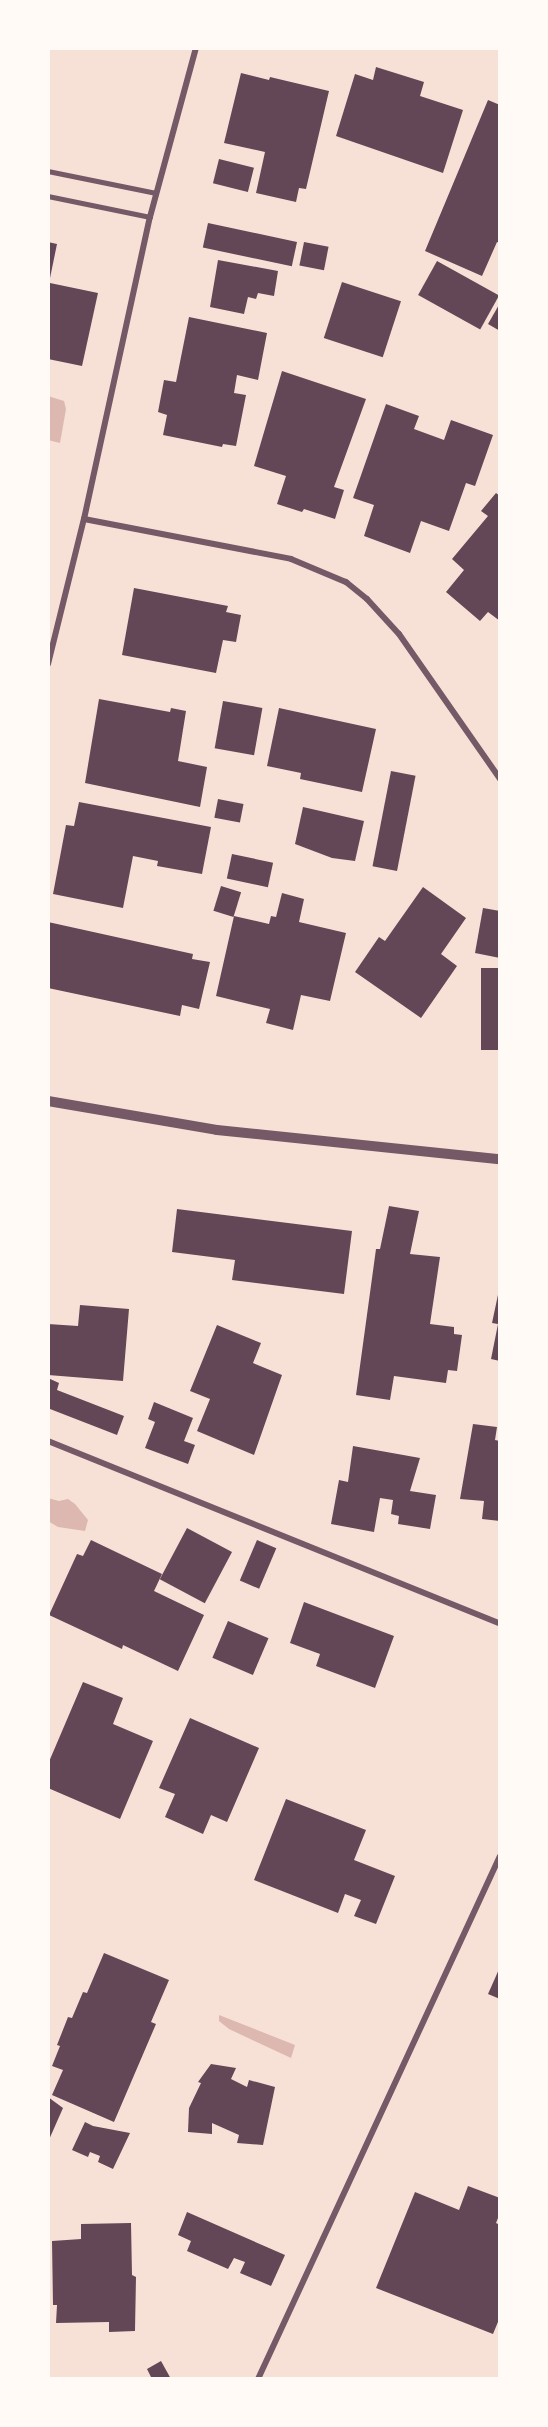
<!DOCTYPE html>
<style>
body{margin:0}
#map{position:relative;width:548px;height:2427px;overflow:hidden;background:#f7e1d7;font-family:Figtree,sans-serif}
div>[style]{position:absolute}
[style*='--x']{left:calc(var(--x)*1px);top:calc(var(--y)*1px);width:calc(var(--w)*1px);rotate:calc(var(--a)*1deg)}
.water>*{inset:0;background:#dcb8b0}
.building>*{inset:0;background:#644757;transform-origin:0 0}
.service>*{height:4.5px;margin:-2.25px;padding:0 2.25px;transform-origin:2.25px;border-radius:2.25px;background:#755966}
.minor>*{height:6px;margin:-3px;padding:0 3px;transform-origin:3px;border-radius:3px;background:#755966}
.tertiary>*{height:10px;margin:-5px;padding:0 5px;transform-origin:5px;border-radius:5px;background:#755966}
span{translate:-50% -50%;white-space:nowrap;text-align:center;line-height:1.15;-webkit-text-stroke:6px #fffaf5;paint-order:stroke}
.frame{position:absolute;inset:0;border:50px solid #fffaf5;pointer-events:none}
</style>
<div id="map">
<div class="water">
<i style="clip-path:polygon(48px 396px,64px 401px,66px 409px,60px 443px,48px 440px)"></i>
<i style="clip-path:polygon(48px 1498px,59px 1501px,68px 1499px,75px 1504px,88px 1520px,85px 1531px,58px 1527px,48px 1521px)"></i>
<i style="clip-path:polygon(219px 2015px,295px 2045px,291px 2058px,229px 2029px,219px 2021px)"></i>
</div>
<div class="building">
<i style="clip-path:polygon(376px 67px,424px 82px,420px 96px,463px 110px,443px 173px,336px 136px,355px 74px,373px 80px)"></i>
<i style="clip-path:polygon(241px 73px,269px 80px,270px 77px,329px 91px,306px 189px,299px 188px,296px 202px,256px 193px,265px 152px,224px 143px)"></i>
<i style="clip-path:polygon(488px 100px,500px 105px,500px 243px,497px 242px,482px 276px,425px 251px)"></i>
<i style="left:219px;top:159px;width:36px;height:25px;rotate:14deg"></i>
<i style="left:208px;top:223px;width:91px;height:25px;rotate:12deg"></i>
<i style="clip-path:polygon(48px 242px,57px 244px,49px 283px,48px 283px)"></i>
<i style="left:304px;top:242px;width:25px;height:24px;rotate:11deg"></i>
<i style="clip-path:polygon(218px 260px,278px 271px,274px 296px,258px 293px,256px 299px,248px 297px,244px 314px,210px 307px)"></i>
<i style="left:437px;top:261px;width:71px;height:39px;rotate:29deg"></i>
<i style="left:342px;top:282px;width:62px;height:59px;rotate:18deg"></i>
<i style="clip-path:polygon(50px 283px,98px 293px,82px 366px,48px 359px)"></i>
<i style="clip-path:polygon(500px 303px,500px 331px,488px 324px)"></i>
<i style="clip-path:polygon(189px 317px,267px 333px,258px 380px,237px 375px,234px 393px,246px 395px,236px 446px,223px 444px,222px 447px,163px 435px,167px 415px,158px 412px,164px 380px,176px 382px)"></i>
<i style="clip-path:polygon(282px 371px,366px 399px,334px 487px,344px 490px,335px 519px,304px 509px,302px 512px,277px 504px,286px 476px,254px 466px)"></i>
<i style="clip-path:polygon(386px 404px,419px 416px,414px 429px,444px 440px,451px 420px,493px 435px,475px 486px,466px 483px,449px 531px,421px 521px,410px 553px,364px 536px,374px 505px,353px 498px)"></i>
<i style="clip-path:polygon(496px 493px,500px 496px,500px 621px,488px 612px,480px 621px,446px 592px,464px 570px,452px 559px,488px 516px,481px 511px)"></i>
<i style="clip-path:polygon(134px 588px,228px 606px,226px 612px,241px 615px,236px 642px,223px 640px,216px 673px,122px 655px)"></i>
<i style="clip-path:polygon(99px 699px,170px 712px,171px 708px,186px 711px,178px 761px,207px 767px,200px 807px,85px 783px)"></i>
<i style="left:223px;top:701px;width:40px;height:48px;rotate:10deg"></i>
<i style="clip-path:polygon(279px 708px,376px 729px,362px 792px,300px 779px,301px 773px,267px 766px)"></i>
<i style="left:391px;top:771px;width:25px;height:97px;rotate:11deg"></i>
<i style="left:218px;top:799px;width:26px;height:19px;rotate:11deg"></i>
<i style="clip-path:polygon(79px 802px,211px 827px,202px 874px,157px 866px,158px 861px,133px 856px,123px 908px,53px 894px,66px 825px,74px 826px)"></i>
<i style="clip-path:polygon(303px 807px,364px 821px,355px 861px,332px 858px,295px 844px)"></i>
<i style="left:232px;top:854px;width:42px;height:25px;rotate:12deg"></i>
<i style="left:221px;top:886px;width:21px;height:26px;rotate:17deg"></i>
<i style="clip-path:polygon(423px 887px,466px 918px,441px 954px,457px 966px,421px 1018px,355px 972px,379px 937px,385px 941px)"></i>
<i style="clip-path:polygon(282px 893px,304px 899px,299px 922px,346px 933px,330px 1001px,301px 995px,293px 1030px,266px 1023px,270px 1009px,216px 996px,234px 916px,269px 924px,271px 916px,276px 917px)"></i>
<i style="clip-path:polygon(483px 908px,500px 911px,500px 958px,475px 953px)"></i>
<i style="clip-path:polygon(48px 922px,193px 954px,192px 959px,210px 962px,199px 1009px,182px 1005px,180px 1016px,48px 988px)"></i>
<i style="left:500px;top:968px;width:82px;height:19px;rotate:90deg"></i>
<i style="clip-path:polygon(389px 1206px,419px 1211px,410px 1254px,440px 1257px,430px 1324px,454px 1327px,454px 1334px,462px 1335px,457px 1371px,448px 1370px,446px 1383px,394px 1376px,390px 1400px,356px 1395px,376px 1249px,380px 1249px)"></i>
<i style="clip-path:polygon(177px 1209px,352px 1231px,344px 1294px,232px 1280px,235px 1260px,172px 1252px)"></i>
<i style="clip-path:polygon(499px 1290px,500px 1290px,500px 1361px,491px 1359px,498px 1324px,492px 1323px)"></i>
<i style="clip-path:polygon(80px 1305px,129px 1309px,123px 1381px,48px 1375px,48px 1324px,78px 1326px)"></i>
<i style="clip-path:polygon(217px 1325px,261px 1343px,253px 1363px,282px 1375px,254px 1455px,197px 1431px,210px 1399px,190px 1391px)"></i>
<i style="clip-path:polygon(48px 1378px,59px 1383px,57px 1390px,124px 1416px,117px 1435px,50px 1409px,48px 1411px)"></i>
<i style="clip-path:polygon(154px 1402px,193px 1418px,184px 1441px,195px 1445px,188px 1464px,145px 1448px,155px 1422px,148px 1419px)"></i>
<i style="clip-path:polygon(473px 1424px,497px 1427px,495px 1440px,500px 1441px,500px 1521px,482px 1519px,484px 1501px,460px 1499px)"></i>
<i style="clip-path:polygon(353px 1446px,420px 1458px,410px 1491px,436px 1495px,430px 1529px,398px 1524px,399px 1516px,391px 1514px,393px 1500px,380px 1498px,374px 1532px,331px 1524px,339px 1480px,348px 1482px)"></i>
<i style="left:187px;top:1528px;width:51px;height:58px;rotate:28deg"></i>
<i style="clip-path:polygon(91px 1540px,162px 1574px,154px 1591px,204px 1615px,178px 1671px,123px 1645px,122px 1649px,49px 1615px,77px 1554px,83px 1556px)"></i>
<i style="left:257px;top:1540px;width:21px;height:44px;rotate:23deg"></i>
<i style="clip-path:polygon(304px 1602px,394px 1636px,375px 1688px,316px 1666px,320px 1654px,290px 1643px)"></i>
<i style="left:228px;top:1621px;width:44px;height:40px;rotate:23deg"></i>
<i style="clip-path:polygon(83px 1682px,123px 1698px,113px 1724px,153px 1741px,120px 1819px,48px 1788px,48px 1764px)"></i>
<i style="clip-path:polygon(190px 1718px,259px 1748px,227px 1822px,211px 1815px,203px 1834px,165px 1817px,175px 1794px,159px 1788px)"></i>
<i style="clip-path:polygon(286px 1799px,366px 1830px,354px 1860px,395px 1876px,376px 1924px,354px 1916px,361px 1900px,345px 1894px,338px 1913px,254px 1880px)"></i>
<i style="clip-path:polygon(104px 1953px,169px 1980px,151px 2022px,156px 2024px,114px 2122px,52px 2095px,63px 2070px,52px 2066px,60px 2046px,57px 2045px,68px 2017px,72px 2018px,83px 1992px,87px 1993px)"></i>
<i style="clip-path:polygon(500px 1967px,500px 1999px,488px 1994px)"></i>
<i style="clip-path:polygon(211px 2064px,236px 2068px,231px 2079px,247px 2087px,249px 2080px,275px 2087px,263px 2145px,237px 2143px,239px 2135px,212px 2123px,212px 2134px,188px 2132px,189px 2108px,201px 2083px,198px 2082px)"></i>
<i style="clip-path:polygon(48px 2097px,63px 2108px,48px 2142px)"></i>
<i style="clip-path:polygon(85px 2122px,93px 2126px,130px 2133px,113px 2169px,98px 2162px,100px 2156px,90px 2152px,88px 2157px,72px 2150px)"></i>
<i style="clip-path:polygon(468px 2186px,500px 2198px,500px 2213px,496px 2223px,500px 2225px,500px 2317px,493px 2334px,376px 2288px,415px 2192px,459px 2210px)"></i>
<i style="clip-path:polygon(187px 2212px,285px 2255px,271px 2286px,240px 2273px,245px 2262px,234px 2258px,228px 2269px,187px 2251px,191px 2241px,178px 2235px)"></i>
<i style="clip-path:polygon(131px 2223px,132px 2275px,136px 2277px,135px 2331px,109px 2332px,109px 2322px,56px 2323px,57px 2305px,53px 2305px,52px 2241px,81px 2239px,81px 2224px)"></i>
<i style="clip-path:polygon(161px 2361px,171px 2379px,152px 2379px,147px 2369px)"></i>
</div>
<div class="service">
<i style="--x:48;--y:171;--w:110;--a:11.5"></i>
<i style="--x:48;--y:196;--w:104;--a:11.6"></i>
</div>
<div class="minor">
<i style="--x:84;--y:519;--w:211;--a:10.9"></i>
<i style="--x:291;--y:559;--w:60;--a:22.7"></i>
<i style="--x:346;--y:582;--w:27;--a:39"></i>
<i style="--x:367;--y:599;--w:47;--a:47.6"></i>
<i style="--x:399;--y:634;--w:177;--a:55.1"></i>
<i style="--x:48;--y:664;--w:149;--a:-76.1"></i>
<i style="--x:84;--y:519;--w:309;--a:-77.7"></i>
<i style="--x:150;--y:217;--w:175;--a:-74.8"></i>
<i style="--x:48;--y:1441;--w:488;--a:22"></i>
<i style="--x:258;--y:2379;--w:576;--a:-65.17"></i>
</div>
<div class="tertiary">
<i style="--x:48;--y:1101;--w:171;--a:9.7"></i>
<i style="--x:217;--y:1130;--w:284;--a:5.9"></i>
</div>
<div class="frame"></div>
</div>
